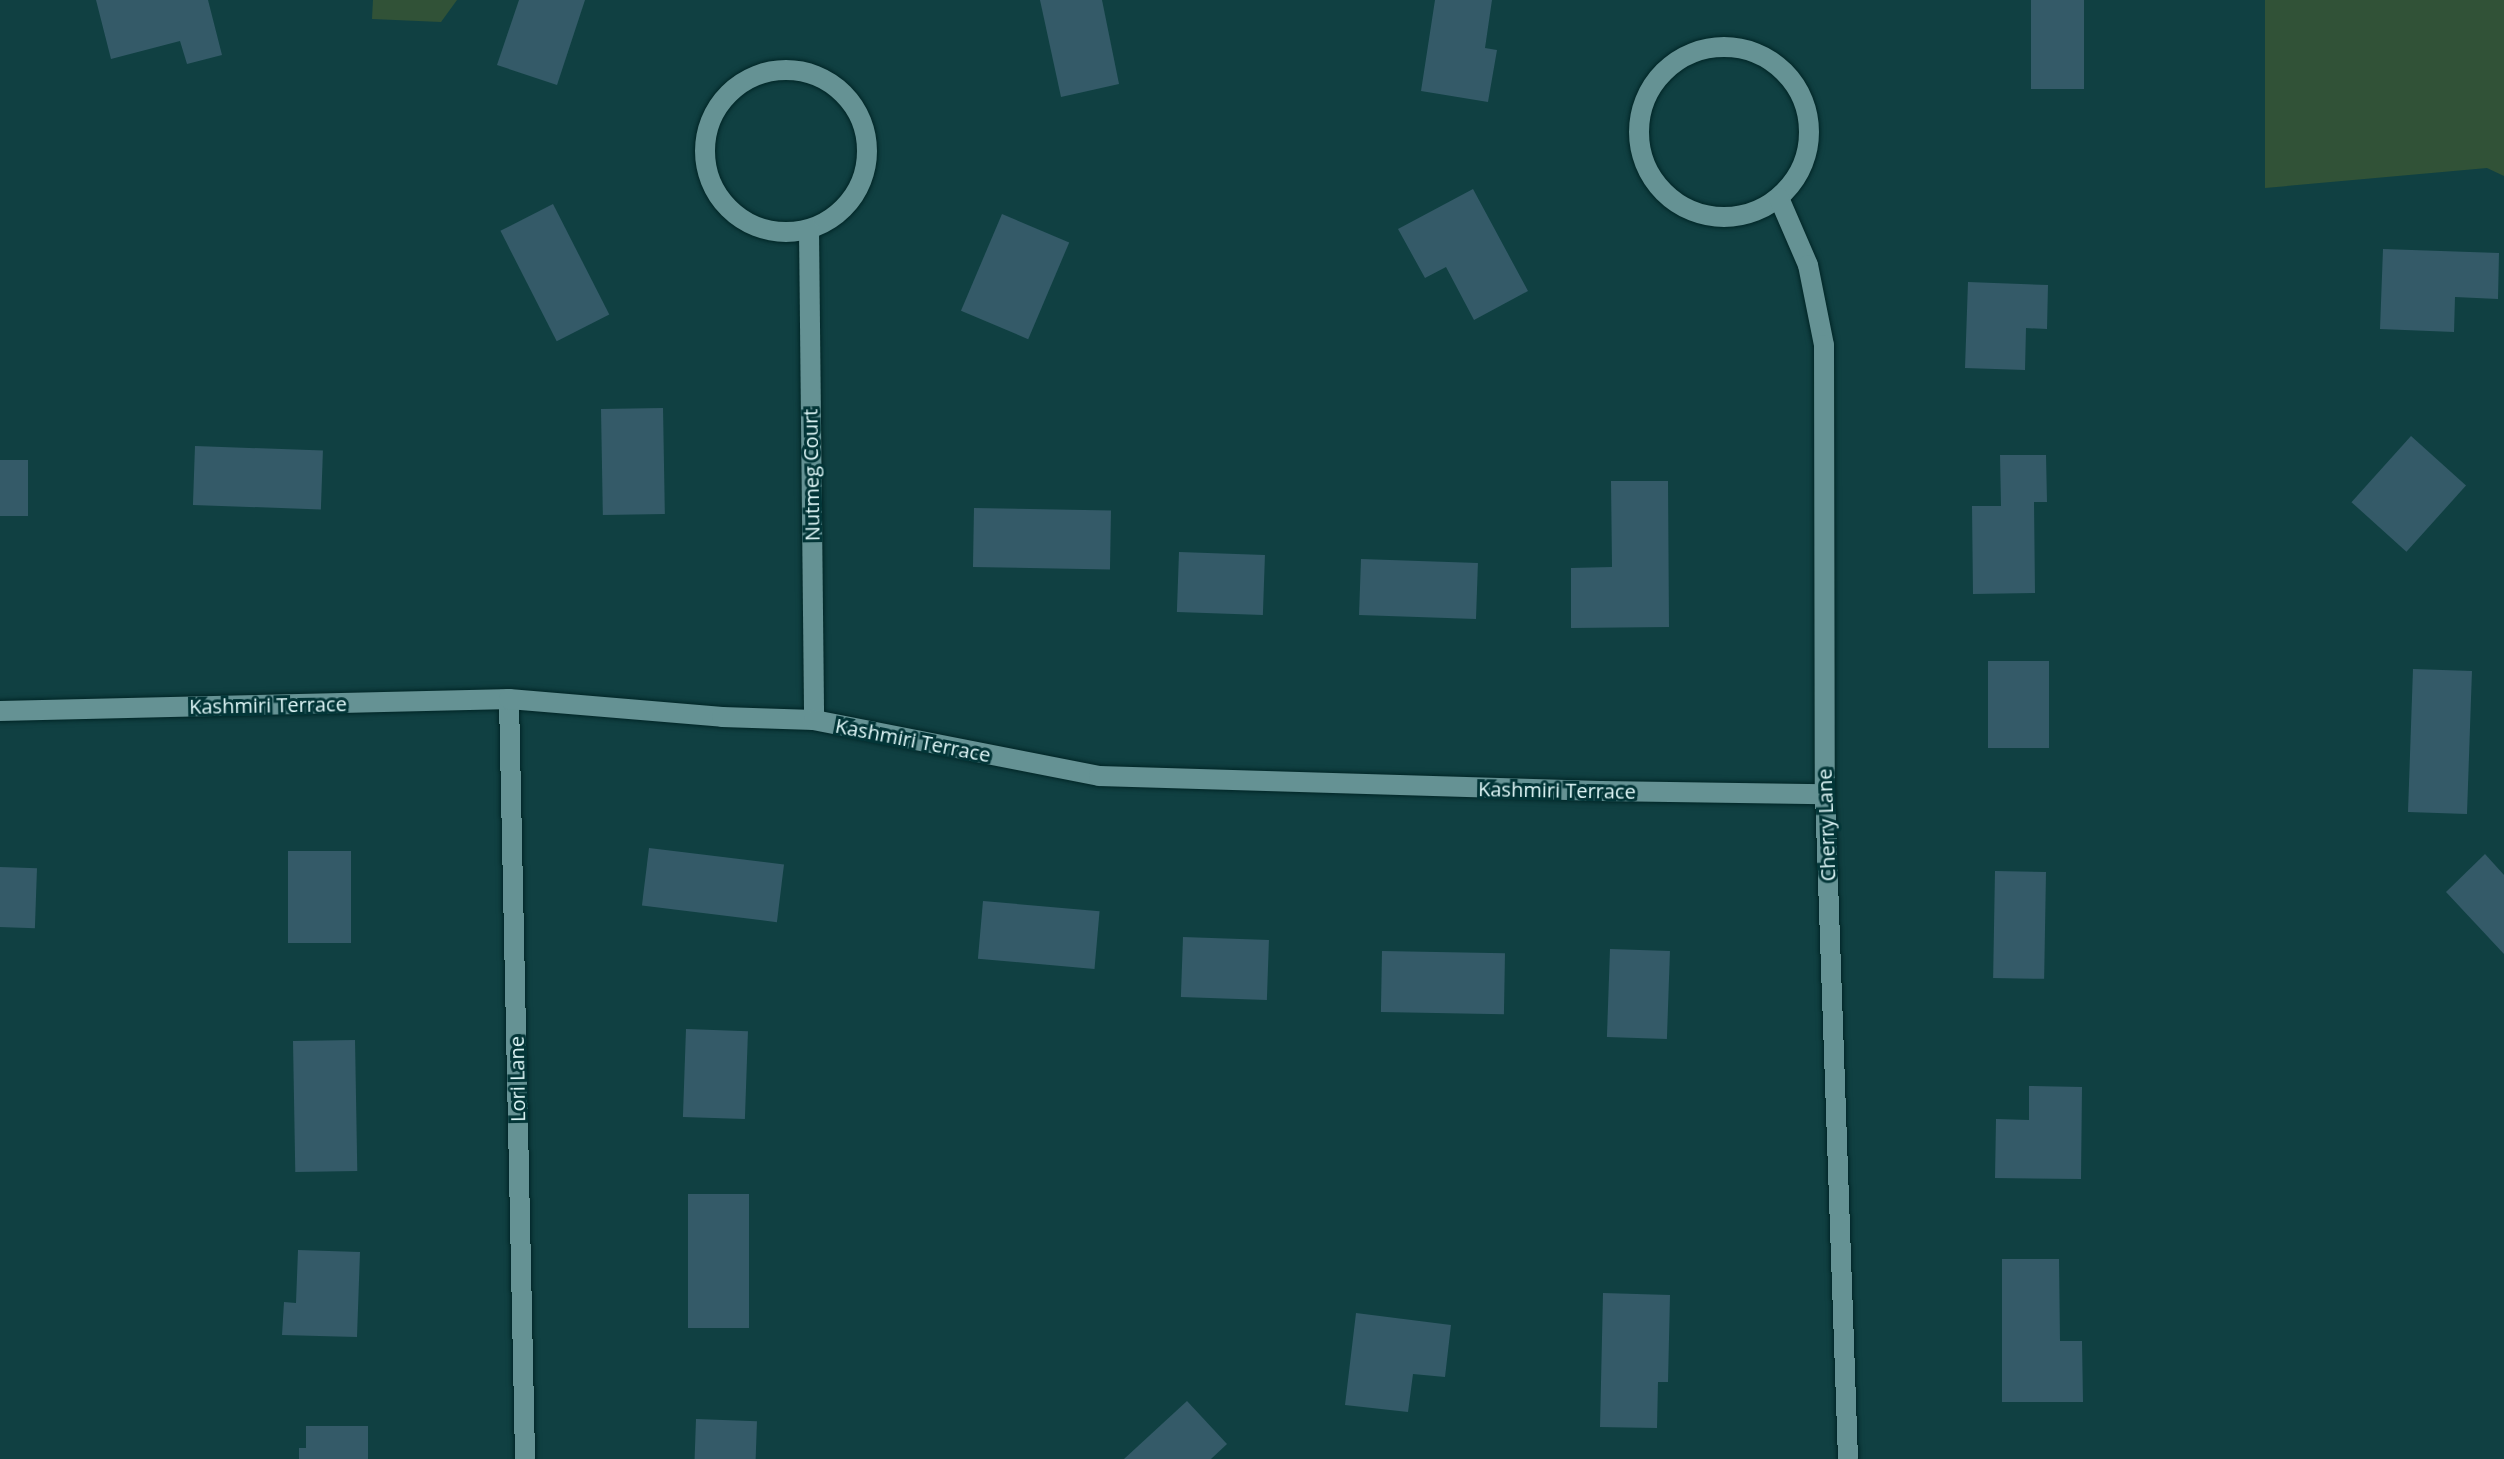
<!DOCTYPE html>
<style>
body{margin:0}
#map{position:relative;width:2504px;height:1459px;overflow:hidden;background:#104042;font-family:"Open Sans",sans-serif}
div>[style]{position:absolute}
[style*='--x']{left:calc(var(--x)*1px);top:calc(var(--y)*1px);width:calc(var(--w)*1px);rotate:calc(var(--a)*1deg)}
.green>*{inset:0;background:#315237}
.building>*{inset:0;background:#345a68;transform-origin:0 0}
.roads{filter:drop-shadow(0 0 2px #012526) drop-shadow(0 0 2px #012526)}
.street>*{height:20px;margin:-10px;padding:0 10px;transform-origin:10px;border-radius:10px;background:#659294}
.street>.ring{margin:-10px;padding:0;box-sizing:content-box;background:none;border:20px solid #659294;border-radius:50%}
span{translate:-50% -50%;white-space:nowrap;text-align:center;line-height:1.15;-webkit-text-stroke:6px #023537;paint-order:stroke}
.street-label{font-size:20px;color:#e1f8f9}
</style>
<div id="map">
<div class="green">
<i style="clip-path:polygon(373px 0,457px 0,441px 22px,372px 19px)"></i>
<i style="clip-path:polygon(2265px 0,2504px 0,2504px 176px,2487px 168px,2265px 188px)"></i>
</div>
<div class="building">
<i style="clip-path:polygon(96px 0,208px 0,222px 55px,187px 64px,180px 41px,111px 59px)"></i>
<i style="clip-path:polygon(519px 0,585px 0,557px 85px,497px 65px)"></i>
<i style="clip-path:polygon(1040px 0,1102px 0,1119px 84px,1061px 97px)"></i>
<i style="clip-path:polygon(1435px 0,1492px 0,1485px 48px,1497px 50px,1488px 102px,1421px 91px)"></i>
<i style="left:2031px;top:0;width:53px;height:89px"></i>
<i style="clip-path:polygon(1473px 189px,1528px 291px,1474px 320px,1446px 267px,1425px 278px,1398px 229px)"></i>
<i style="left:553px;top:204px;width:124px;height:59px;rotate:63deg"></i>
<i style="left:1002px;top:214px;width:73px;height:105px;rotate:23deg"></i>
<i style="clip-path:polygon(2383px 249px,2499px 253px,2498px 299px,2455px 297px,2454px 332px,2380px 329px)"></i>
<i style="clip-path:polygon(1968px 282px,2048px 285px,2047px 329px,2026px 328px,2025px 370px,1965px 368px)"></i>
<i style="left:663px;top:408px;width:106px;height:62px;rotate:89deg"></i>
<i style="left:2411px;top:436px;width:74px;height:89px;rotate:42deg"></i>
<i style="left:195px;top:446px;width:128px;height:59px;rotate:2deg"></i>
<i style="clip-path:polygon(2000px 455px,2046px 455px,2047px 502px,2034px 502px,2035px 593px,1973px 594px,1972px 506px,2001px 506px)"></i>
<i style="left:0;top:460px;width:28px;height:56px"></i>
<i style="clip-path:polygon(1611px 481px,1668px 481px,1669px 627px,1571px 628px,1571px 568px,1612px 567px)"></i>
<i style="left:974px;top:508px;width:137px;height:59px;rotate:1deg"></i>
<i style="left:1179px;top:552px;width:86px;height:60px;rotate:2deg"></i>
<i style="left:1361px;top:559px;width:117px;height:56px;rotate:2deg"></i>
<i style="left:1988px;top:661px;width:61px;height:87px"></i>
<i style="left:2413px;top:669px;width:59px;height:143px;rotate:2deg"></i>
<i style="left:649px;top:848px;width:136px;height:58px;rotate:7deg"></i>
<i style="left:288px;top:851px;width:63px;height:92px"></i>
<i style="clip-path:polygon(2485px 854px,2504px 875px,2504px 954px,2446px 892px)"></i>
<i style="left:0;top:867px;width:37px;height:60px;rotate:2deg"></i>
<i style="left:1995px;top:871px;width:51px;height:107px;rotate:1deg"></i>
<i style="left:983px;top:901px;width:117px;height:58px;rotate:5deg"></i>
<i style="left:1183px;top:937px;width:86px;height:60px;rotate:2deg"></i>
<i style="left:1610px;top:949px;width:60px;height:88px;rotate:2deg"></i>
<i style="left:1382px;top:951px;width:123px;height:61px;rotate:1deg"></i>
<i style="left:686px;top:1029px;width:62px;height:88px;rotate:2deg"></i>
<i style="left:355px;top:1040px;width:131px;height:62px;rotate:89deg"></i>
<i style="clip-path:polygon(2029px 1086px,2082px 1087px,2081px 1179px,1995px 1178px,1996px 1119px,2029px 1120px)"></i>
<i style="left:688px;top:1194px;width:61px;height:134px"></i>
<i style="clip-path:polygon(298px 1250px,360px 1252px,357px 1337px,282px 1335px,284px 1302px,296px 1303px)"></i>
<i style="clip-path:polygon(2002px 1259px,2059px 1259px,2060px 1341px,2082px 1341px,2083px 1402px,2002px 1402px)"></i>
<i style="clip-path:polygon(1603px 1293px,1670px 1295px,1668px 1382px,1658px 1382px,1657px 1428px,1600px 1427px)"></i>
<i style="clip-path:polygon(1356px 1313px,1451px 1325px,1445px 1377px,1413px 1374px,1408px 1412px,1345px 1405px)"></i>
<i style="clip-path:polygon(1187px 1401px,1227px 1444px,1211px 1459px,1124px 1459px)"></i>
<i style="left:696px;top:1419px;width:61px;height:40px;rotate:2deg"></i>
<i style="clip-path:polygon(306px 1426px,368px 1426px,368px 1459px,299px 1459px,299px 1448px,306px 1448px)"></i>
</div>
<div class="roads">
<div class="street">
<i class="ring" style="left:1639px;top:47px;width:150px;height:150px"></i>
<i class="ring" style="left:705px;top:70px;width:142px;height:142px"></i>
<i style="--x:1779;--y:198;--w:73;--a:66.6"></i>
<i style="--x:1808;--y:265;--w:82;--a:78.7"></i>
<i style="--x:1824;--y:345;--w:449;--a:89.9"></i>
<i style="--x:1825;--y:794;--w:665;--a:88.02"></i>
<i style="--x:809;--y:230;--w:490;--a:89.4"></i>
<i style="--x:509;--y:699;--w:760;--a:88.79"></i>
<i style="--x:0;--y:711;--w:509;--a:-1.35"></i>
<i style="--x:509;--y:699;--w:214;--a:4.8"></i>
<i style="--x:722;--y:717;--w:92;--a:1.9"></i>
<i style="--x:814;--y:720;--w:290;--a:11.1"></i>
<i style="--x:1099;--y:776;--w:502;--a:1.71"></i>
<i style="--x:1601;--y:791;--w:224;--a:0.8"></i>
</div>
</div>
<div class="street-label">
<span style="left:811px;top:475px;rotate:-91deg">Nutmeg Court</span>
<span style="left:268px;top:705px;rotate:-1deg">Kashmiri Terrace</span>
<span style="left:913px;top:740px;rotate:11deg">Kashmiri Terrace</span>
<span style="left:1557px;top:790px;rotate:1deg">Kashmiri Terrace</span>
<span style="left:1826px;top:825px;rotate:-92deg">Cherry Lane</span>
<span style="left:517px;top:1079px;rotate:-91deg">Lori Lane</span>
</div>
</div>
